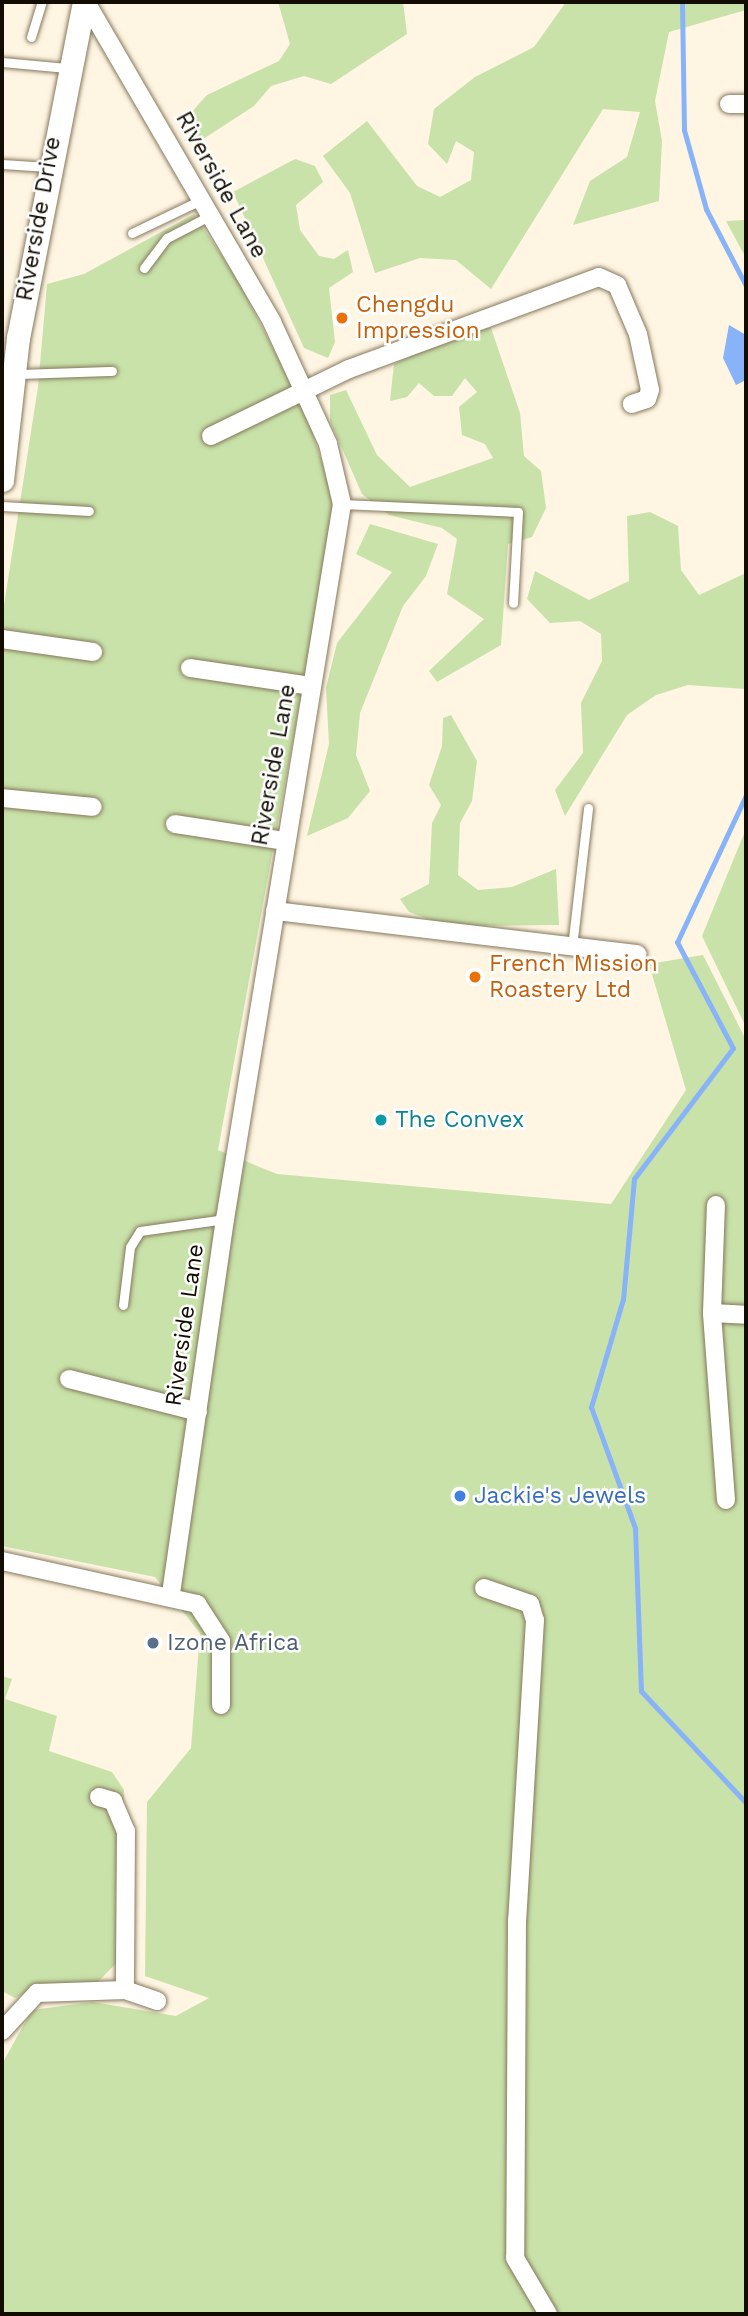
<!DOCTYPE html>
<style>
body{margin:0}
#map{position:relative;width:748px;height:2316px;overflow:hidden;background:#fef5e2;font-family:"Work Sans",sans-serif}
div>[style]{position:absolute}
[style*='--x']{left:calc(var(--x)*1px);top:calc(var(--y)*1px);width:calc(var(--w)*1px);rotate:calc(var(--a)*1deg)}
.green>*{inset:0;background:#c8e2a9}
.water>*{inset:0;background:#88b3f8}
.stream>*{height:5px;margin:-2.5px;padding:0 2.5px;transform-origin:2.5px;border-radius:2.5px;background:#88b3f8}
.roads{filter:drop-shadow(0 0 2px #86785c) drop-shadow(0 0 2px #86785c)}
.service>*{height:9px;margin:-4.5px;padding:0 4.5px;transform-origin:4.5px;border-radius:4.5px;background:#fff}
.minor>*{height:18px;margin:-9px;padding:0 9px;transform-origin:9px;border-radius:9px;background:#fff}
.tertiary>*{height:23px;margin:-11.5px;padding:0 11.5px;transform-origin:11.5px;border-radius:11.5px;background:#fff}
.dots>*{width:19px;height:19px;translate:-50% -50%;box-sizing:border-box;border:4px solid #fff;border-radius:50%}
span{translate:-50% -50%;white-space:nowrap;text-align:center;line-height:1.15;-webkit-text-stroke:5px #fff;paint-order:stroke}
.street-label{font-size:23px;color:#120c03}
.food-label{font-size:23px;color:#c56008}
.left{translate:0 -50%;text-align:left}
.culture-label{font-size:23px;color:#0d838f}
.shop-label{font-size:23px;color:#366cbe}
.service-label{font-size:23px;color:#4e5e75}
.frame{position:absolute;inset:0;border:4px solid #120c03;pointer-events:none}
</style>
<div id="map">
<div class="green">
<i style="clip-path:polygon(278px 2px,403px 2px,407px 34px,331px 84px,304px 76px,271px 86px,254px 106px,197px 143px,189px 115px,207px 95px,279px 61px,290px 44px)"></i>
<i style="clip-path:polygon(566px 2px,746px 2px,746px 10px,669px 32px,655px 101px,662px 141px,659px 201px,573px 225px,590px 181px,627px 157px,640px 112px,603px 109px,491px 289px,456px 260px,420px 258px,375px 273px,350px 193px,323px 156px,367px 121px,417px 186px,440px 197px,471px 180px,474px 152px,456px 141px,447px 164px,428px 144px,434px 109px,475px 77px,534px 47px)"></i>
<i style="clip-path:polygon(295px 159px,315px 166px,323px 182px,296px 205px,300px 230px,319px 256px,334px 259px,348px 250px,353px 272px,329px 288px,335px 342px,328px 358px,304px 348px,233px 192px)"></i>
<i style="clip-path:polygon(194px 214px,236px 277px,305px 410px,336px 505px,218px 1150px,277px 1174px,611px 1204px,686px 1090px,649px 964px,703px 955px,746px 1040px,746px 2314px,2px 2314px,2px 2064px,32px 2010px,93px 2002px,176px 2016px,209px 1998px,145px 1976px,147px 1802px,191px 1748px,200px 1633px,155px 1577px,2px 1546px,2px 618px,38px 387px,47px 284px,84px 274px)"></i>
<i style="clip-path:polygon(746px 220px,746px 258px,726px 221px)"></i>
<i style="clip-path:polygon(472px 327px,491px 328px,520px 413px,524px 456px,541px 471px,546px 508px,532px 537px,508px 544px,501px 645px,437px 682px,429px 671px,484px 619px,447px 594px,457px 539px,442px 528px,389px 515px,362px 494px,330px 421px,330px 395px,346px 390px,377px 455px,410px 487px,493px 458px,485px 444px,462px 435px,459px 407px,477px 392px,465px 378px,452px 396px,434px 396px,419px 383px,407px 397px,390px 401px,394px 364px)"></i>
<i style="clip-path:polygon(650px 512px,678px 526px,681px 570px,699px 595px,746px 573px,746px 689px,688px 685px,656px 695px,627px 715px,565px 816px,555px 790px,583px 753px,581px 703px,602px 661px,601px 634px,580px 621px,550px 623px,527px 599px,535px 571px,589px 600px,629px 581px,627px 516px)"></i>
<i style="clip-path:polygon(370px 524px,438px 544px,426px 576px,403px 606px,360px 713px,356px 755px,370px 791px,348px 818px,307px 836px,329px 744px,326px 688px,337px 643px,392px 572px,356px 554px)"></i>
<i style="clip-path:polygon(451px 715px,477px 761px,472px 801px,460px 823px,458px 875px,478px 890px,512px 887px,556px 869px,559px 925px,447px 926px,409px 912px,400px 899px,429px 884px,432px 823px,441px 805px,429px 785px,442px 746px,443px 718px)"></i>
<i style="clip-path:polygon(746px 829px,746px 1027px,702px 936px)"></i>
<i style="clip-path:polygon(2px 1676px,12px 1679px,5px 1699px,57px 1716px,49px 1751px,112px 1772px,124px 1790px,121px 1958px,95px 1985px,39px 1986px,15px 1998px,2px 1991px)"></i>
</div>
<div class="water">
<i style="clip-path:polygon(729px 325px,746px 335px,746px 380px,736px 385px,723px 358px)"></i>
</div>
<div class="stream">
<i style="--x:682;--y:2;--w:128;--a:89.1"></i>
<i style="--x:684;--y:130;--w:82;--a:74.4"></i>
<i style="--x:706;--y:209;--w:87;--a:62.5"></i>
<i style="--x:746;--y:795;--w:162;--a:115.1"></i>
<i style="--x:677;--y:942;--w:120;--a:62.2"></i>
<i style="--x:733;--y:1048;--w:164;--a:127.1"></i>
<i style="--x:634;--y:1179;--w:121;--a:95.2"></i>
<i style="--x:623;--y:1299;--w:113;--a:106.5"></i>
<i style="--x:591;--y:1407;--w:129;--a:70"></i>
<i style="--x:635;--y:1528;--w:163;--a:87.9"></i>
<i style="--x:641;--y:1691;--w:154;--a:46.8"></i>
</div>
<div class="roads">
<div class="service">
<i style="--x:31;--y:37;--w:37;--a:-73"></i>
<i style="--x:2;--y:62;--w:65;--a:5.3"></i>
<i style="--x:2;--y:164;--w:46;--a:3.7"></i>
<i style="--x:132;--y:233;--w:76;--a:-25.6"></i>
<i style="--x:144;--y:268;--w:38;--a:-53"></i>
<i style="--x:167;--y:238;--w:47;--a:-27.6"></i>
<i style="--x:16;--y:374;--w:96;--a:-1.8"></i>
<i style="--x:342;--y:504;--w:176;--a:2.6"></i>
<i style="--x:518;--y:512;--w:91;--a:93.1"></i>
<i style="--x:2;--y:506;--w:87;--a:3.3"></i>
<i style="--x:572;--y:947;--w:140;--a:-83.4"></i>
<i style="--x:123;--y:1305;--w:58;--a:-83.1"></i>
<i style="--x:130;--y:1247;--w:19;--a:-58"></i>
<i style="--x:140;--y:1231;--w:86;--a:-8"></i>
</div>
<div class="minor">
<i style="--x:86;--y:2;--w:370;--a:59.8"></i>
<i style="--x:272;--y:322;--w:134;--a:65.3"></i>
<i style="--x:328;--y:444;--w:62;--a:76.9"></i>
<i style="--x:342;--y:504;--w:725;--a:99.29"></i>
<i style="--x:225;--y:1219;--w:379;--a:98.2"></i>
<i style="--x:729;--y:104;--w:17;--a:0"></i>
<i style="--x:211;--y:436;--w:153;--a:-25.9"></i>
<i style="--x:349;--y:369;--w:266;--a:-20.2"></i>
<i style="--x:599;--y:277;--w:20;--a:24"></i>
<i style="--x:617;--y:285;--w:53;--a:66.8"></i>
<i style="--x:638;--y:334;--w:57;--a:77.9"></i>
<i style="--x:650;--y:390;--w:9;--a:108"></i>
<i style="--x:647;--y:399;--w:16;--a:162"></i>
<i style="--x:2;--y:639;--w:92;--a:8.1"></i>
<i style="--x:190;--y:668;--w:123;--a:8.4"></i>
<i style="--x:2;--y:798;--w:91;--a:5.6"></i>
<i style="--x:175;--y:824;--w:111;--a:8.8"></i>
<i style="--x:275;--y:911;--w:365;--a:6.8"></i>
<i style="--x:712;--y:1313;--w:108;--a:-87.9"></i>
<i style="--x:69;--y:1379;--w:133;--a:14.3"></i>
<i style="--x:726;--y:1500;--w:188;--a:-94.3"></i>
<i style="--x:712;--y:1313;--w:34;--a:3"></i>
<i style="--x:2;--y:1561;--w:200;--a:12.4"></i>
<i style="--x:197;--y:1604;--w:44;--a:57"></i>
<i style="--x:221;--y:1641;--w:64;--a:90"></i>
<i style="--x:484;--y:1588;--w:49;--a:19.2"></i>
<i style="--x:530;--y:1604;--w:17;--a:73"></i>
<i style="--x:535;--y:1620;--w:300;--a:93.4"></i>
<i style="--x:517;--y:1919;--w:339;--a:90.3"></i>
<i style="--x:515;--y:2258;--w:65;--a:59.5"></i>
<i style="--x:99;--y:1797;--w:15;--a:16"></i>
<i style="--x:113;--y:1801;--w:33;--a:67"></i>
<i style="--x:126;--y:1831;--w:159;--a:90.4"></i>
<i style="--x:2;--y:2031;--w:52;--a:-47.4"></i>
<i style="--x:37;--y:1993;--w:88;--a:-2"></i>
<i style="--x:125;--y:1990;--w:34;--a:19"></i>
</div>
<div class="tertiary">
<i style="--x:2;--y:480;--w:143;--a:-83.6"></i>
<i style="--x:18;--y:338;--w:342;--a:-78.9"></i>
</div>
</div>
<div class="dots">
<i style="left:342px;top:318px;background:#e8710a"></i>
<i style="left:475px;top:977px;background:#e8710a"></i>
<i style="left:381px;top:1120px;background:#0f9aa8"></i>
<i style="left:460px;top:1496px;background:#3f7fe0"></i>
<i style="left:153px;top:1643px;background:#5c6f8a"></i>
</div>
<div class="street-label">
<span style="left:221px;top:185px;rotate:61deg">Riverside Lane</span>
<span style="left:39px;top:219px;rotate:-80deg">Riverside Drive</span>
<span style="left:274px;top:765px;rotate:-80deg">Riverside Lane</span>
<span style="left:185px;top:1325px;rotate:-82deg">Riverside Lane</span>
</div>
<div class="food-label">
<span class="left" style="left:356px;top:318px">Chengdu<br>Impression</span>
<span class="left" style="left:489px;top:977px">French Mission<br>Roastery Ltd</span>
</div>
<div class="culture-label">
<span class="left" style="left:395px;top:1120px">The Convex</span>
</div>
<div class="shop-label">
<span class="left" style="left:474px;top:1496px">Jackie's Jewels</span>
</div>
<div class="service-label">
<span class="left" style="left:167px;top:1643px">Izone Africa</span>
</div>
<div class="frame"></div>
</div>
